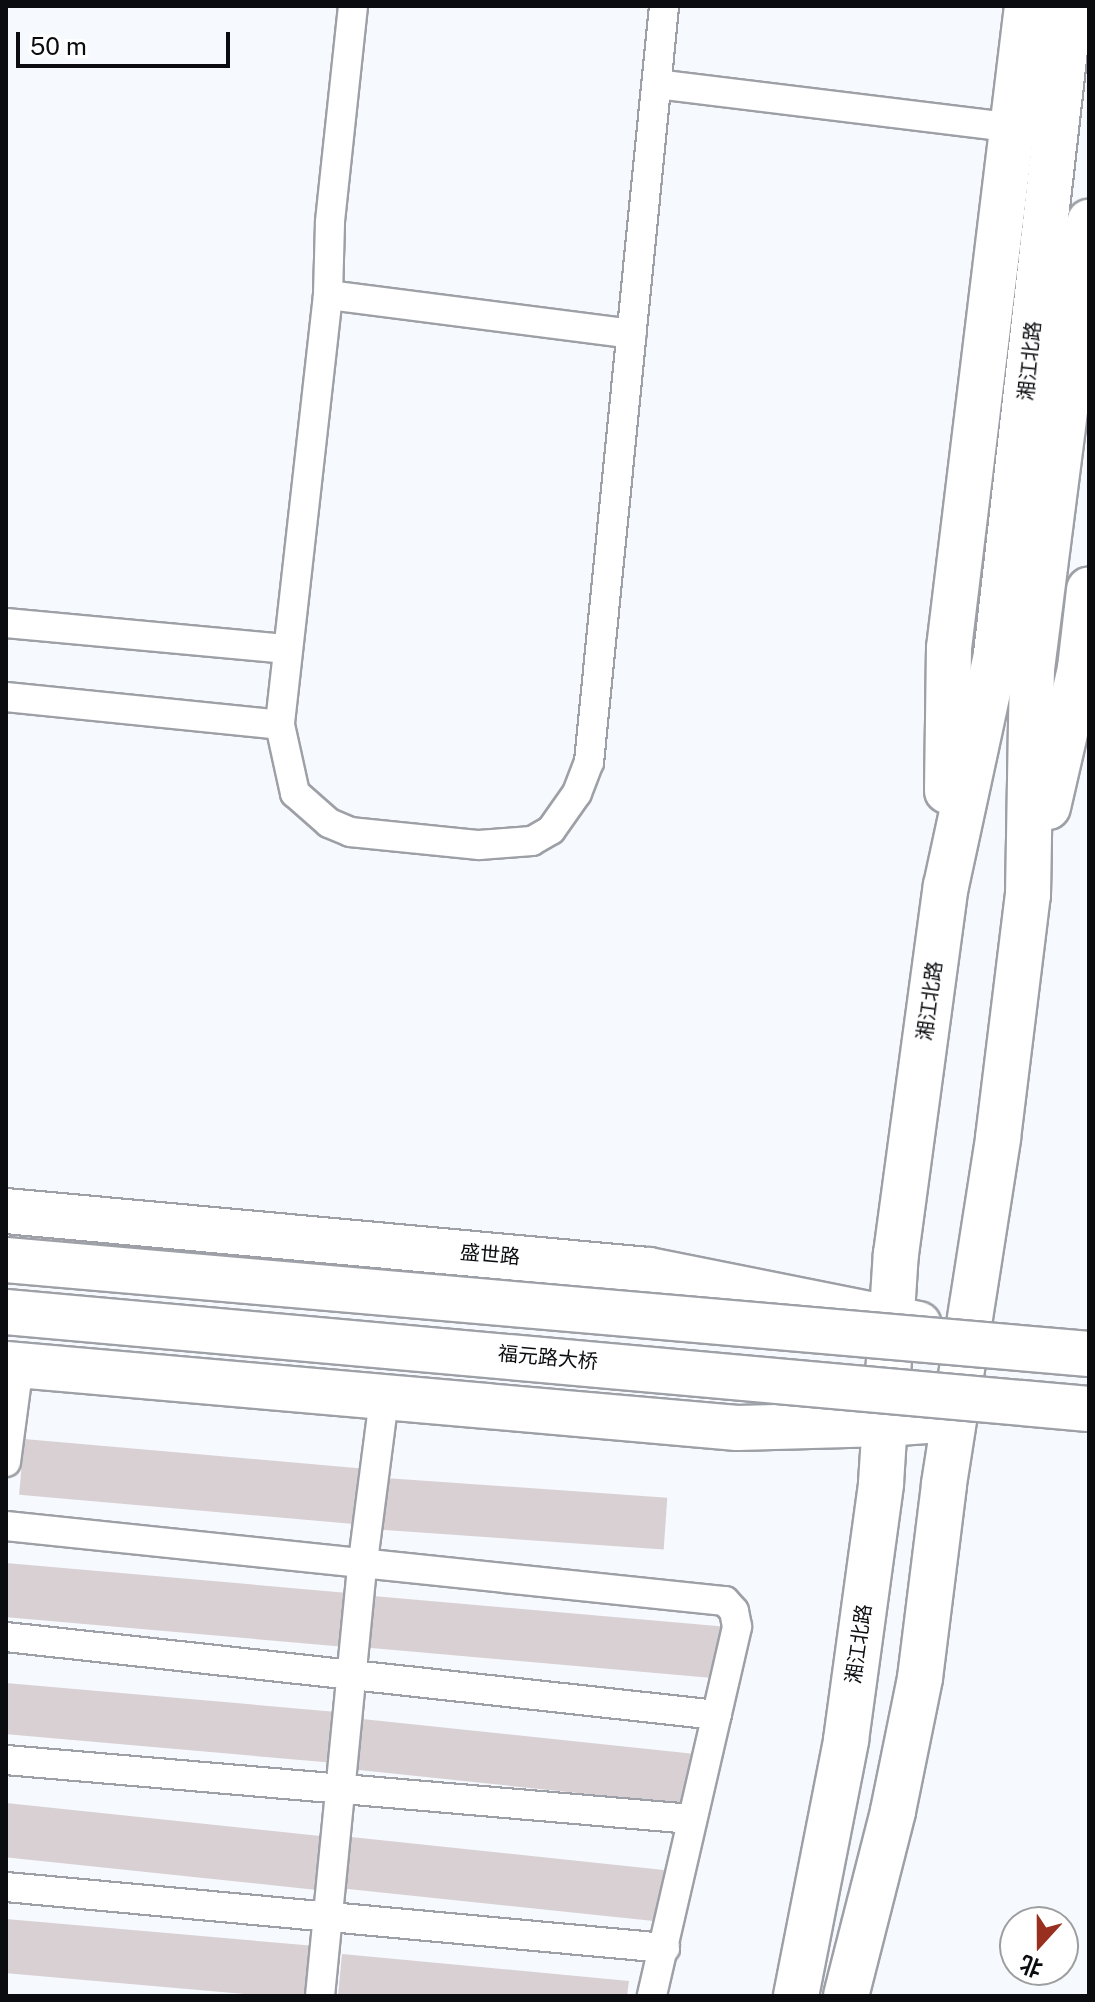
<!DOCTYPE html>
<html>
<head>
<meta charset="utf-8">
<style>
	body { margin:0 }
	#map { position:relative; width:1095px; height:2002px; overflow:hidden; background:#f6f9fe; font-family:"Public Sans","Noto Sans SC",sans-serif }
	div>[style] { position:absolute }
	.building>* { inset:0; background:#d9d0d3; transform-origin:0 0 }
	.roads { filter:drop-shadow(2px 0 #9da0a6) drop-shadow(-2px 0 #9da0a6) drop-shadow(0 2px #9da0a6) drop-shadow(0 -2px #9da0a6) }
	.minor>* { height:28px; margin:-14px; padding:0 14px; transform-origin:14px; border-radius:14px; background:#fff }
	.primary>* { height:44px; margin:-22px; padding:0 22px; transform-origin:22px; border-radius:22px; background:#fff }
	.bridges { filter:drop-shadow(2px 0 #9da0a6) drop-shadow(-2px 0 #9da0a6) drop-shadow(0 2px #9da0a6) drop-shadow(0 -2px #9da0a6) }
	.primary-bridge>* { height:44px; margin:-22px; padding:0 22px; transform-origin:22px; border-radius:22px; background:#fff }
	span { translate:-50% -50%; white-space:nowrap; text-align:center; line-height:1.15; -webkit-text-stroke:6px #fff; paint-order:stroke }
	.street-label { font-size:20px; color:#0b0c0f }
	.frame { position:absolute; inset:0; border:8px solid #0b0c0f; pointer-events:none }
	.north { position:absolute; left:999px; top:1906px; width:80px; height:80px; box-sizing:border-box; background:#fff; border:2px solid #9d9e9f; border-radius:50%; rotate:201deg; font-size:22px; font-weight:700; line-height:32px; text-align:center; color:#0b0c0f }
	.north::after { content:''; display:block; margin:auto; width:28px; height:36px; background:#992f1e; clip-path:polygon(50% 0,100% 100%,50% 72%,0 100%) }
	.scale { position:absolute; left:16px; top:32px; width:214px; height:36px; box-sizing:border-box; border:4px solid #0b0c0f; border-top:0; padding-left:10px; font-size:24px; line-height:28px; white-space:nowrap; color:#0b0c0f; -webkit-text-stroke:6px #fff; paint-order:stroke }
</style>
</head>
<body>
<div id="map">
	<div class="building">
		<i style="left:24px;top:1439px;width:336px;height:56px;rotate:5deg"></i>
		<i style="left:385px;top:1478px;width:283px;height:52px;rotate:4deg"></i>
		<i style="left:6px;top:1563px;width:340px;height:54px;rotate:5deg"></i>
		<i style="left:373px;top:1596px;width:351px;height:52px;rotate:5deg"></i>
		<i style="left:6px;top:1683px;width:329px;height:51px;rotate:5deg"></i>
		<i style="left:362px;top:1719px;width:335px;height:51px;rotate:6deg"></i>
		<i style="left:6px;top:1803px;width:316px;height:54px;rotate:6deg"></i>
		<i style="left:351px;top:1837px;width:317px;height:52px;rotate:6deg"></i>
		<i style="left:6px;top:1919px;width:305px;height:54px;rotate:5deg"></i>
		<i style="clip-path:polygon(342px 1954px,629px 1981px,627px 1996px,338px 1996px)"></i>
	</div>
	<div class="roads">
		<div class="minor">
			<i style="left:353px;top:6px;width:218px;rotate:96.1deg"></i>
			<i style="left:330px;top:223px;width:72px;rotate:91.6deg"></i>
			<i style="left:328px;top:295px;width:433px;rotate:96.4deg"></i>
			<i style="left:280px;top:725px;width:70px;rotate:77.6deg"></i>
			<i style="left:295px;top:793px;width:45px;rotate:41.4deg"></i>
			<i style="left:329px;top:823px;width:23px;rotate:23deg"></i>
			<i style="left:350px;top:832px;width:130px;rotate:5.8deg"></i>
			<i style="left:479px;top:845px;width:53px;rotate:-4.3deg"></i>
			<i style="left:532px;top:841px;width:22px;rotate:-30deg"></i>
			<i style="left:551px;top:830px;width:45px;rotate:-54.9deg"></i>
			<i style="left:577px;top:793px;width:33px;rotate:-69deg"></i>
			<i style="left:589px;top:762px;width:760px;rotate:-84.33deg"></i>
			<i style="left:657px;top:84px;width:359px;rotate:7deg"></i>
			<i style="left:328px;top:295px;width:306px;rotate:7.3deg"></i>
			<i style="left:6px;top:623px;width:283px;rotate:5.3deg"></i>
			<i style="left:6px;top:697px;width:275px;rotate:5.8deg"></i>
			<i style="left:6px;top:1462px;width:98px;rotate:-82.4deg"></i>
			<i style="left:6px;top:1526px;width:723px;rotate:5.96deg"></i>
			<i style="left:725px;top:1601px;width:13px;rotate:48deg"></i>
			<i style="left:734px;top:1611px;width:16px;rotate:79deg"></i>
			<i style="left:737px;top:1627px;width:379px;rotate:103deg"></i>
			<i style="left:6px;top:1637px;width:715px;rotate:6.26deg"></i>
			<i style="left:6px;top:1760px;width:689px;rotate:4.92deg"></i>
			<i style="left:6px;top:1887px;width:662px;rotate:5.29deg"></i>
			<i style="left:320px;top:1996px;width:437px;rotate:-84.4deg"></i>
			<i style="left:363px;top:1561px;width:163px;rotate:-82.6deg"></i>
		</div>
		<div class="primary">
			<i style="left:947px;top:791px;width:143px;rotate:-89.2deg"></i>
			<i style="left:949px;top:648px;width:647px;rotate:-83.07deg"></i>
			<i style="left:1048px;top:807px;width:143px;rotate:-77deg"></i>
			<i style="left:1080px;top:668px;width:79px;rotate:-83.4deg"></i>
			<i style="left:6px;top:1211px;width:645px;rotate:5.25deg"></i>
			<i style="left:648px;top:1270px;width:276px;rotate:11.3deg"></i>
			<i style="left:6px;top:1364px;width:734px;rotate:5deg"></i>
			<i style="left:737px;top:1428px;width:148px;rotate:-1.5deg"></i>
			<i style="left:885px;top:1424px;width:69px;rotate:-4.1deg"></i>
			<i style="left:796px;top:1996px;width:261px;rotate:-78.9deg"></i>
			<i style="left:846px;top:1740px;width:259px;rotate:-82.2deg"></i>
			<i style="left:881px;top:1483px;width:229px;rotate:-86.3deg"></i>
			<i style="left:896px;top:1254px;width:371px;rotate:-82.3deg"></i>
			<i style="left:946px;top:886px;width:237px;rotate:-77.8deg"></i>
			<i style="left:996px;top:654px;width:652px;rotate:-83.49deg"></i>
			<i style="left:846px;top:1996px;width:191px;rotate:-75.7deg"></i>
			<i style="left:893px;top:1811px;width:136px;rotate:-78.5deg"></i>
			<i style="left:920px;top:1678px;width:195px;rotate:-82.9deg"></i>
			<i style="left:944px;top:1484px;width:350px;rotate:-81.1deg"></i>
			<i style="left:998px;top:1138px;width:245px;rotate:-83deg"></i>
			<i style="left:1028px;top:895px;width:226px;rotate:-89deg"></i>
			<i style="left:1032px;top:669px;width:451px;rotate:-82.7deg"></i>
		</div>
	</div>
	<div class="bridges">
		<div class="primary-bridge">
			<i style="left:6px;top:1260px;width:1087px;rotate:4.96deg"></i>
			<i style="left:6px;top:1312px;width:1087px;rotate:5.12deg"></i>
		</div>
	</div>
	<div class="street-label">
		<span style="left:1030px;top:361px;rotate:-84deg">湘江北路</span>
		<span style="left:930px;top:1001px;rotate:-82deg">湘江北路</span>
		<span style="left:490px;top:1255px;rotate:5deg">盛世路</span>
		<span style="left:548px;top:1358px;rotate:5deg">福元路大桥</span>
		<span style="left:859px;top:1644px;rotate:-82deg">湘江北路</span>
	</div>
	<div class="frame"></div>
	<div class="north">北</div>
	<div class="scale">50 m</div>
</div>
</body>
</html>
